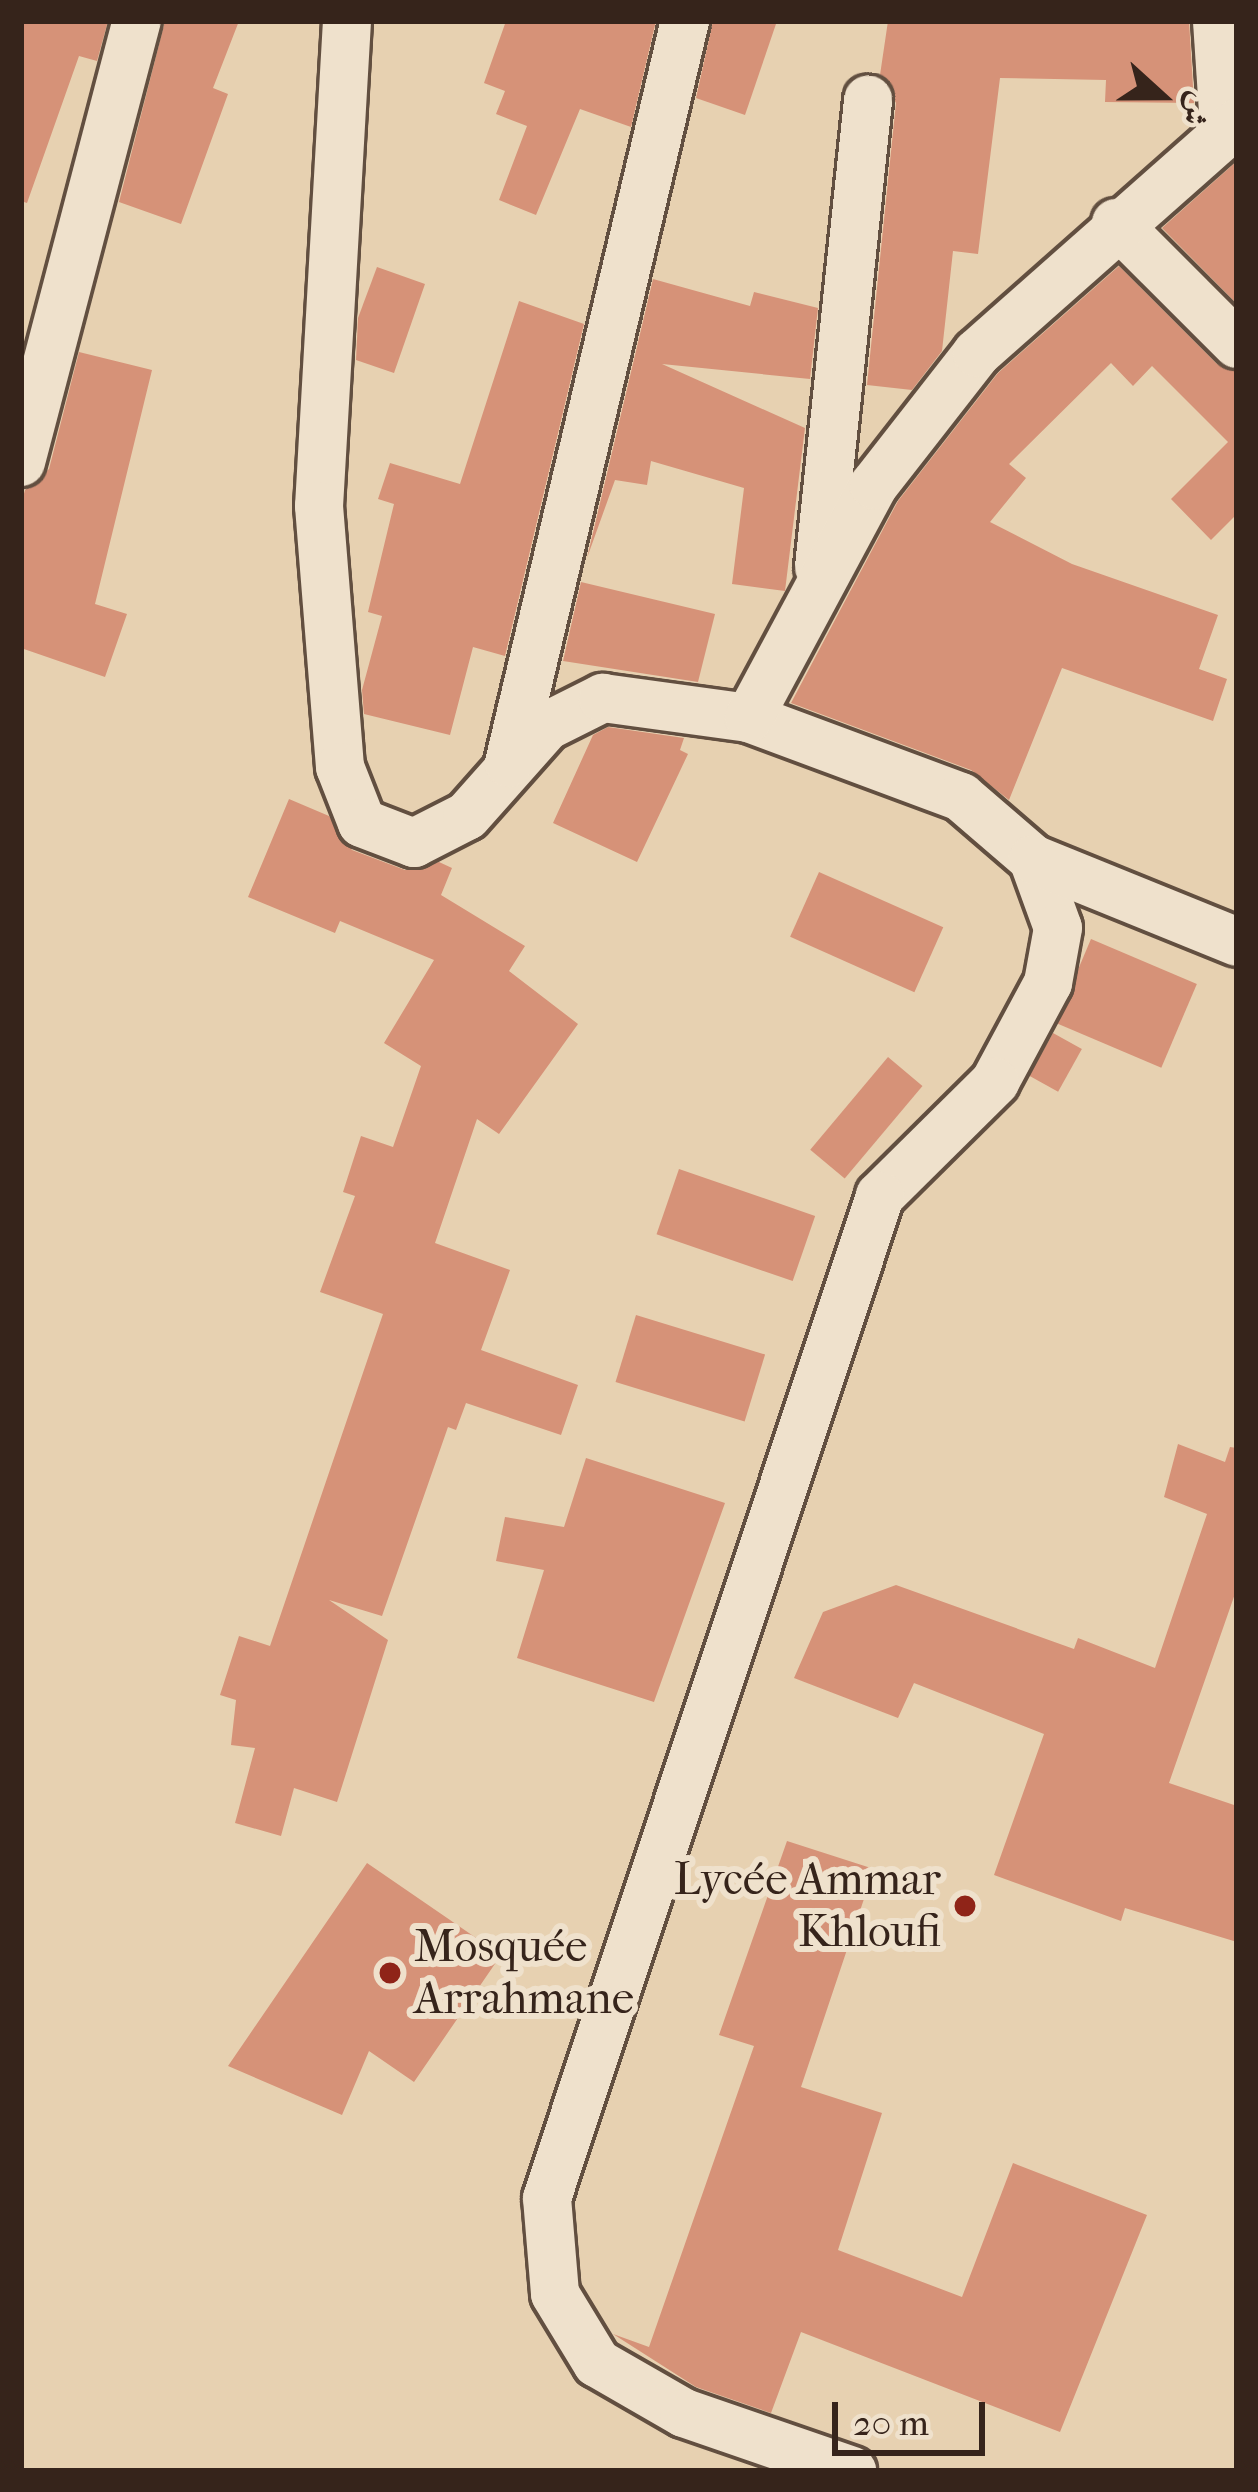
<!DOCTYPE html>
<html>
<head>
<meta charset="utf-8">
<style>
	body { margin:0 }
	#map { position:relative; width:1258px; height:2492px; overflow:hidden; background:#e7d1b1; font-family:"IM FELL French Canon",Amiri,serif }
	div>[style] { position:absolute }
	.building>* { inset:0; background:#d69278; transform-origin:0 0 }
	.roads { filter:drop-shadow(3px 0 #624f40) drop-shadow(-3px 0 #624f40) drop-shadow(0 3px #624f40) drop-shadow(0 -3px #624f40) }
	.street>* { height:48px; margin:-24px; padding:0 24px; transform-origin:24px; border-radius:24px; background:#efe1cc }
	.dots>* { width:33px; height:33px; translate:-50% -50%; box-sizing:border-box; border:6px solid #efe1cc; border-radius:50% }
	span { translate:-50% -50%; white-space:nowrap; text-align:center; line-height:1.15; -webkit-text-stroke:12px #efe1cc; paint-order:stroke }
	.poi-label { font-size:45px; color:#36241b }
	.right { translate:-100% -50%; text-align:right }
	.left { translate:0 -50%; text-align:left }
	.frame { position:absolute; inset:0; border:24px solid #36241b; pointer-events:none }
	.north { position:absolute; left:1102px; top:36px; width:120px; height:120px; -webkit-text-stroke:9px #efe1cc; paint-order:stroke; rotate:111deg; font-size:33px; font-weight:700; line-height:48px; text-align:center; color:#36241b }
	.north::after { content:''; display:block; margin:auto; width:42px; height:54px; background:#36241b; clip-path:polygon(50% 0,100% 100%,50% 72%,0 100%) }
	.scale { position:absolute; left:832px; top:2402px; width:153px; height:54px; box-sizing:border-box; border:6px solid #36241b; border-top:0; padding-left:15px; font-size:36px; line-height:42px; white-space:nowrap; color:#36241b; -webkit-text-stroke:9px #efe1cc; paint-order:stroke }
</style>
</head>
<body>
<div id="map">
	<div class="building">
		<i style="clip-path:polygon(21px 21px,108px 21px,97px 61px,79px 56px,27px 203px,21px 201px)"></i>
		<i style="clip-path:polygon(165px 21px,239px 21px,213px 88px,228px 94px,181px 224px,119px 202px)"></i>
		<i style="clip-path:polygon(506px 21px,656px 21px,631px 127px,580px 109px,536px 215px,499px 200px,527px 126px,496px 114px,505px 91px,484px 83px)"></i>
		<i style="clip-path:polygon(713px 21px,777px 21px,745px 115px,696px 98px)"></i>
		<i style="clip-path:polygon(888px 21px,1189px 21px,1194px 103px,1105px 102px,1106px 80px,1000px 78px,978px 254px,953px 251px,942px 351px,912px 390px,867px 385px,896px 103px,880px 75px)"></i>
		<i style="clip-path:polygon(1237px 161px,1237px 304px,1162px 228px)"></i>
		<i style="clip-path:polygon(1119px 266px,1217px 364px,1237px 372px,1237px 514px,1211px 540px,1171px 499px,1228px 442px,1152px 366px,1133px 386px,1111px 363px,1009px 464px,1026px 478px,990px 522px,1072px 564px,1218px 615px,1199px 669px,1227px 679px,1213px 721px,1062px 668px,1009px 800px,971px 770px,791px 703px,898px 501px,998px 373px)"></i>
		<i style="clip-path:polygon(377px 267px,425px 284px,394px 373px,356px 360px,358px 318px)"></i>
		<i style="clip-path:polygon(653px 279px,750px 306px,754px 292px,818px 308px,810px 379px,662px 364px,805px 428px,785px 591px,732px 584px,744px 488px,651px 461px,647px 485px,615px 480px,587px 558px)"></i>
		<i style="clip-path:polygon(519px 301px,584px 324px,505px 656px,473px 647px,450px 735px,364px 714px,362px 690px,382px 616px,368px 612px,394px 504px,378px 499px,390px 463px,460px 484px)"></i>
		<i style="clip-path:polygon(79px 352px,152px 370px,95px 604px,127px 614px,105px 677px,21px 648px,21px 505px,25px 490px,49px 469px)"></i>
		<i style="clip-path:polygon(581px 582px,715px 614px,698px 682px,563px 661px)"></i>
		<i style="clip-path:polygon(608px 727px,684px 738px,680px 750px,688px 754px,637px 862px,553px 823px,593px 735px)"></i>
		<i style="clip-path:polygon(289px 799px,329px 816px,352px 850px,405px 870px,439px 862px,452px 868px,441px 895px,525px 946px,509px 971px,578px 1024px,499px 1134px,477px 1119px,435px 1243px,510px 1270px,481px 1350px,578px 1385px,561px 1435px,466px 1403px,456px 1430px,448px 1427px,382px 1616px,329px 1600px,388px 1640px,337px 1802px,294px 1788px,281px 1836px,235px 1823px,255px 1748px,231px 1745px,236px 1700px,220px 1695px,239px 1636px,270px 1646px,383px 1314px,320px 1292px,355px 1196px,343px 1192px,361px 1136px,393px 1147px,421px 1066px,384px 1043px,434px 960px,340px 921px,335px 933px,248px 897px)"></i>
		<i style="left:819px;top:872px;width:136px;height:71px;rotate:24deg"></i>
		<i style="left:1091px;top:939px;width:115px;height:91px;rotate:23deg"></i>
		<i style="left:1053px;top:1033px;width:33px;height:49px;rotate:29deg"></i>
		<i style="left:888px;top:1057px;width:45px;height:121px;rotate:40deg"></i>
		<i style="left:679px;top:1169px;width:144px;height:69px;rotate:19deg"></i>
		<i style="left:636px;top:1315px;width:135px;height:70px;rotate:17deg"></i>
		<i style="clip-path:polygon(1178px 1444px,1225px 1462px,1230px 1447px,1237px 1448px,1237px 1588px,1169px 1783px,1237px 1806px,1237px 1942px,1125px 1908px,1121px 1921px,994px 1875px,1044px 1734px,914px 1683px,898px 1718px,794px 1678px,823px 1612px,896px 1585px,1074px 1649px,1078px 1638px,1155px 1668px,1207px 1514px,1164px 1497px)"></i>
		<i style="clip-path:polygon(586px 1458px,725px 1503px,654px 1702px,517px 1658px,544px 1570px,496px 1561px,505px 1517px,564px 1527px)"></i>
		<i style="clip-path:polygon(787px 1841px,874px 1869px,801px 2087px,882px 2113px,838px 2250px,962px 2297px,1013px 2163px,1147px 2215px,1060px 2432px,801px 2332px,771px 2413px,696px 2387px,613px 2334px,649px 2347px,754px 2046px,719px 2035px)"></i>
		<i style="clip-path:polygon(367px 1863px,501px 1955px,414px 2082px,369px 2051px,342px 2115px,228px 2066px)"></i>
	</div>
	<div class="roads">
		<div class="street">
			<i style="left:347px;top:21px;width:486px;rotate:93.3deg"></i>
			<i style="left:319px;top:506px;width:262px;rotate:85.4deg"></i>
			<i style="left:340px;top:767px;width:60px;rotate:68.6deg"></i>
			<i style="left:362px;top:823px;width:56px;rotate:21deg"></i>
			<i style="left:414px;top:843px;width:59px;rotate:-27deg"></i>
			<i style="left:467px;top:816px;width:120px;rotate:-48.4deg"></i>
			<i style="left:547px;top:726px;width:63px;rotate:-26.6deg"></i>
			<i style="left:603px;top:698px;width:147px;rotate:7.8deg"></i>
			<i style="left:749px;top:718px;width:226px;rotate:20.4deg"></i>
			<i style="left:961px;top:797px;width:95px;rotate:40.7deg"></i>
			<i style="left:1033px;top:859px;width:73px;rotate:70.1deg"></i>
			<i style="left:1058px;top:928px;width:56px;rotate:100.3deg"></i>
			<i style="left:1048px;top:983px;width:112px;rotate:118.2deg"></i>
			<i style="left:995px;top:1082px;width:162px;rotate:135.3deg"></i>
			<i style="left:880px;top:1196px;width:1056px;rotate:108.38deg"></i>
			<i style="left:547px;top:2198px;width:96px;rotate:85.2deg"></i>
			<i style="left:555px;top:2294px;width:81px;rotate:58.7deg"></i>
			<i style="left:597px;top:2363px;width:100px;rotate:29.9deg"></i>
			<i style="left:684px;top:2413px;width:178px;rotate:19deg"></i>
			<i style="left:1217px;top:21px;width:105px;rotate:86.2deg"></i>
			<i style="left:1116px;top:223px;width:171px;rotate:45deg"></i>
			<i style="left:21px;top:462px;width:456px;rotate:-75.3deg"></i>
			<i style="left:819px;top:567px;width:470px;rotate:-84deg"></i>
			<i style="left:749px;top:718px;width:264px;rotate:-61.8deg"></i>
			<i style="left:874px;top:485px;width:167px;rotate:-52deg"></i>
			<i style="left:977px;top:353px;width:347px;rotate:-41.5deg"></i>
			<i style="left:509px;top:763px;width:763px;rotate:-76.66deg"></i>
			<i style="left:1033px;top:859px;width:220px;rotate:22.1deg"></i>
		</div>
	</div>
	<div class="dots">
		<i style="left:965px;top:1906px;background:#8f2418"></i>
		<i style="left:390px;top:1973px;background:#8f2418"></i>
	</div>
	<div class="poi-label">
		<span class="right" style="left:941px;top:1906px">Lycée Ammar<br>Khloufi</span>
		<span class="left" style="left:414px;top:1973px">Mosquée<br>Arrahmane</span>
	</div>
	<div class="frame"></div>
	<div class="north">ش</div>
	<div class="scale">20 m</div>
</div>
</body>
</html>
